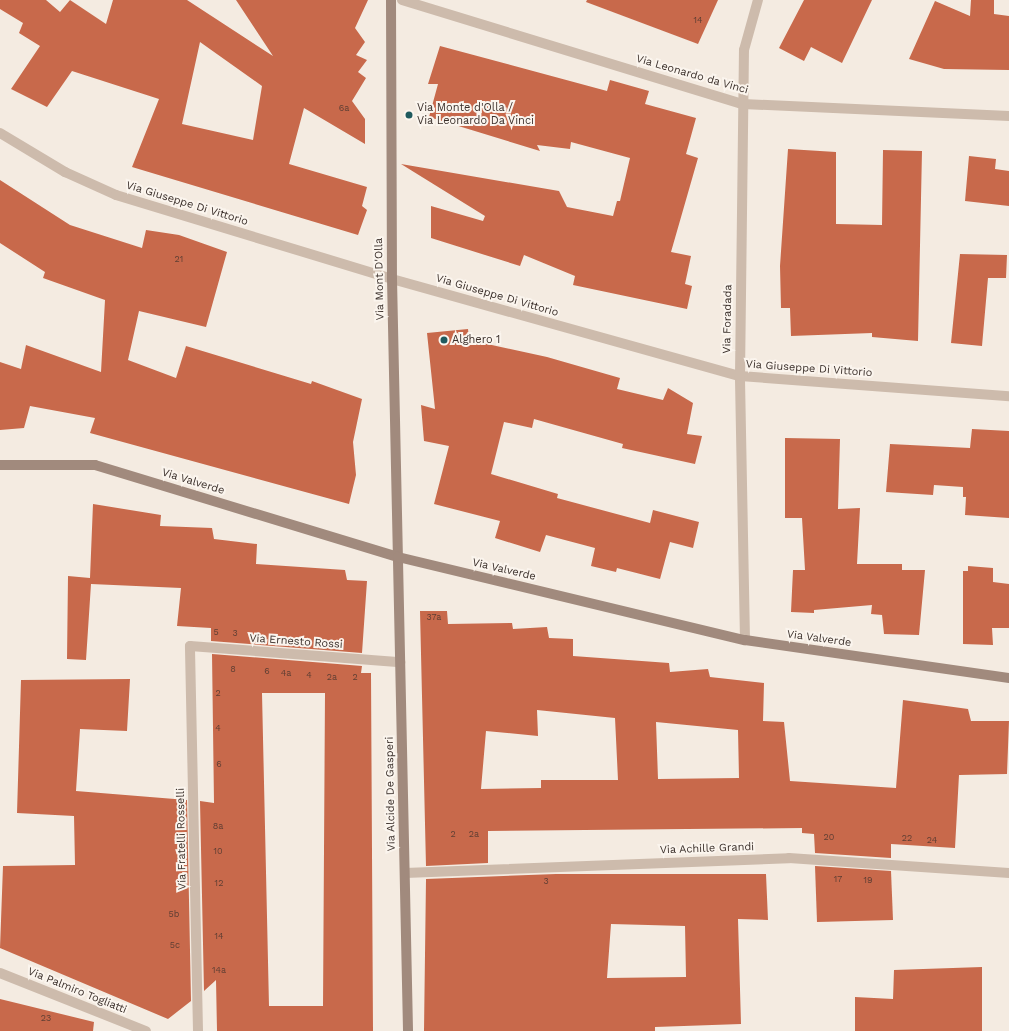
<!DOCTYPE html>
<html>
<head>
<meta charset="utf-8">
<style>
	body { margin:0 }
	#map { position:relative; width:1009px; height:1031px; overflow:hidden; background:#f4ebe1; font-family:"Work Sans",sans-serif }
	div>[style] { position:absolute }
	.building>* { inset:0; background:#c8694b }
	.street>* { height:10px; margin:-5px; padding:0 5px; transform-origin:5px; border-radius:5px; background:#cdbbac }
	.secondary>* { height:10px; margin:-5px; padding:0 5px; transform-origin:5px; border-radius:5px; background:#a18a7d }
	.dots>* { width:11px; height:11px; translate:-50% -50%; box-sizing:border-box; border:2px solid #fbf5ee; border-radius:50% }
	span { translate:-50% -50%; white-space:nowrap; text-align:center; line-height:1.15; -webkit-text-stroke:4px #fbf5ee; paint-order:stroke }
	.number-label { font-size:9px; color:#5e3e33 }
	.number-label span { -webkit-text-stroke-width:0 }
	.street-label { font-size:11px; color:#3b302b }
	.poi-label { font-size:11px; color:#3b302b }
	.left { translate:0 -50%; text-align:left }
</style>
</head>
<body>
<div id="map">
	<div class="building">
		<i style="clip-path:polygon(evenodd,0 0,46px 0,60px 12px,70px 0,106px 24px,113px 0,187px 0,273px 56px,236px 0,368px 0,355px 28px,365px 42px,356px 55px,367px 60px,358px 72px,366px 78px,352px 101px,365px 119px,365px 144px,304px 108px,289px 164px,367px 187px,362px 206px,367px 210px,358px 235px,132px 167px,159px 99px,72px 71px,47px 107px,11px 89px,40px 46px,19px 33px,23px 23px,0 9px,0 0,200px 42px,262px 86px,253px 140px,182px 124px,200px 42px)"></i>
		<i style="clip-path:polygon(587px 0,718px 0,698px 44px,586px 2px)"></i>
		<i style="clip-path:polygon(804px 0,872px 0,842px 63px,811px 47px,804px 61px,779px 48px)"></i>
		<i style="clip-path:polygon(971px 0,994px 0,994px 14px,1009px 16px,1009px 70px,944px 69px,909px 59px,935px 1px,970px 16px)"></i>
		<i style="clip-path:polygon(440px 46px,607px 91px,610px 80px,649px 91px,645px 104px,696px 118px,686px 154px,698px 158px,671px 252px,691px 256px,685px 284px,692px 286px,687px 309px,573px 285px,575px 276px,524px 255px,520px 266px,431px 238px,431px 206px,483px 221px,485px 216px,401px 164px,559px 191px,567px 207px,613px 216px,617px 201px,620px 201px,630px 158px,571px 142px,570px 149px,537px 145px,540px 151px,429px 117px,438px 84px,428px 84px)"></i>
		<i style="clip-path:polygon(788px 149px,836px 152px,836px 224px,882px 225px,883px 150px,922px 151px,918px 341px,872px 337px,872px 333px,791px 336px,790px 308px,781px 308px,780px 266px)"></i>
		<i style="clip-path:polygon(969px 156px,996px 159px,995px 169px,1009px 171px,1009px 206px,965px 201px)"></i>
		<i style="clip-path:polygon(0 180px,70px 225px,142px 248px,146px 230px,179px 235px,227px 252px,206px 327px,139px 311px,128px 360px,176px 378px,186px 346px,311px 384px,312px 381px,362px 399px,353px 442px,356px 475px,349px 504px,90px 433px,95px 418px,30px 406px,24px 428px,0 430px,0 362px,21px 369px,26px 345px,101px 372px,105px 300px,43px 278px,45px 272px,0 243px)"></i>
		<i style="clip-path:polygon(960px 254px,1007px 255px,1006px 278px,988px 278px,982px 346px,951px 343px)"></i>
		<i style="clip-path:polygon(468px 329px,469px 340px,547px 357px,620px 378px,617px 389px,663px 400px,668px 388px,693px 403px,687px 434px,702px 436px,695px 464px,622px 448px,623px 444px,534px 419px,532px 428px,504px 422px,491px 474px,558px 494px,557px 498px,650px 523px,653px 510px,699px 522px,693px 548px,670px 542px,660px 579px,617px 568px,616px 572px,591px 566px,595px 548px,546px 535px,540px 552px,495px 538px,500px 521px,434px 504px,449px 446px,424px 441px,421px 405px,435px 409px,427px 333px)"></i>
		<i style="clip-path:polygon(972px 429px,1009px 431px,1009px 518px,965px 515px,966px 497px,963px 497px,963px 487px,934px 485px,933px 495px,886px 492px,890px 444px,970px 448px)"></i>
		<i style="clip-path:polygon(785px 438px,840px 439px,838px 509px,860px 508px,857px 564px,902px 564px,902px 570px,925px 570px,919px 635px,884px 634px,882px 615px,871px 614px,872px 605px,814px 610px,814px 613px,791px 612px,793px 570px,805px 570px,802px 518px,785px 518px)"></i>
		<i style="clip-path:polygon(93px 504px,161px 515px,160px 526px,212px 528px,214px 539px,257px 544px,256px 564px,345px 570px,347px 580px,367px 581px,362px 653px,211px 641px,211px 628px,177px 626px,181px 588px,91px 584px,86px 660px,67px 659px,68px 576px,90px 578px)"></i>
		<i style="clip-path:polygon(968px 566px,993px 568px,993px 582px,1009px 584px,1009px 628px,992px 628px,993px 645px,963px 644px,963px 571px,968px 571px)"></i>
		<i style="clip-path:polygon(evenodd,420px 611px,447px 611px,448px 624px,512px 623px,513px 629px,547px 627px,549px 638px,573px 639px,573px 656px,669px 663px,670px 672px,708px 669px,710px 677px,764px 683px,763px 721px,784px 722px,790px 781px,896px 788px,903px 700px,968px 709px,971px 721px,1009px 721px,1007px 774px,959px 775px,955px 848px,891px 844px,891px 858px,815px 853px,814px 834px,802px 833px,802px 828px,488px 831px,488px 863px,426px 866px,420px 611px,537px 710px,615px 718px,618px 780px,541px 780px,541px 788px,481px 789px,486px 731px,538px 736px,537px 710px,420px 611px,656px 722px,738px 730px,739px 778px,658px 779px,656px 722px)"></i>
		<i style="clip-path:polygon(evenodd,212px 654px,362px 666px,361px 673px,371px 673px,373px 1031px,217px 1031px,216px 980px,204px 991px,200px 801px,214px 803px,212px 654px,262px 693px,325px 693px,323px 1006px,269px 1006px,262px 693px)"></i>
		<i style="clip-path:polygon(130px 679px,127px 731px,80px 729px,76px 791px,187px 800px,191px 1001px,168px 1019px,0 948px,3px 866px,75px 865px,74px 816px,17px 813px,21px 680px)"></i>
		<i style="clip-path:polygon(815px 866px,891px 871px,893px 920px,817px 922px)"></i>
		<i style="clip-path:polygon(evenodd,556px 874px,766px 874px,768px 920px,738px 919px,741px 1024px,655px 1027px,655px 1031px,424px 1031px,426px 879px,556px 874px,611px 924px,685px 926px,686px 977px,607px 978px,611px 924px)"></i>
		<i style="clip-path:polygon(982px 967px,982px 1031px,855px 1031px,855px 997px,893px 999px,894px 970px)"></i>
		<i style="clip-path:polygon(0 999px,94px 1022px,93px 1031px,0 1031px)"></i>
	</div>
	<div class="street">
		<i style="left:402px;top:0;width:357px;rotate:17deg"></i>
		<i style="left:743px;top:104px;width:266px;rotate:2.6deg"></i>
		<i style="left:0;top:133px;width:76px;rotate:31deg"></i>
		<i style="left:65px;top:172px;width:56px;rotate:24.3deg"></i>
		<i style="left:116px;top:195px;width:288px;rotate:16.9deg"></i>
		<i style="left:392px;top:279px;width:361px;rotate:15.6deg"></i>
		<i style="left:740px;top:376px;width:270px;rotate:4.3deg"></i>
		<i style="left:745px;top:640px;width:264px;rotate:-91.1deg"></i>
		<i style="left:740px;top:376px;width:326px;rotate:-89.3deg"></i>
		<i style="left:744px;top:50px;width:52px;rotate:-74.4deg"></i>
		<i style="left:405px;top:873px;width:384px;rotate:-2.2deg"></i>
		<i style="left:789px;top:858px;width:221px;rotate:3.9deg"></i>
		<i style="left:0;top:973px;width:157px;rotate:21.7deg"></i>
		<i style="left:198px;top:1031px;width:385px;rotate:-91.2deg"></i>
		<i style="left:190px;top:646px;width:211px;rotate:4.4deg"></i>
	</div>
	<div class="secondary">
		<i style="left:391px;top:0;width:279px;rotate:89.8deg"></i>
		<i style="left:392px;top:279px;width:752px;rotate:88.78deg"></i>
		<i style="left:0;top:465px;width:95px"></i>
		<i style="left:95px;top:465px;width:317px;rotate:16.9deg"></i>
		<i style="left:398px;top:557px;width:357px;rotate:13.5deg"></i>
		<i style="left:745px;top:640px;width:267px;rotate:8.2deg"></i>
	</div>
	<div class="dots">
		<i style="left:409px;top:115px;background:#1f5a5e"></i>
		<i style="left:444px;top:340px;background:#1f5a5e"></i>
	</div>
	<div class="number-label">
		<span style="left:698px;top:20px">14</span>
		<span style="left:344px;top:108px">6a</span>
		<span style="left:179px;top:259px">21</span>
		<span style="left:434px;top:617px">37a</span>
		<span style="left:216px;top:632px">5</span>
		<span style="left:235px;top:633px">3</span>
		<span style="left:233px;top:669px">8</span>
		<span style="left:267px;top:671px">6</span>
		<span style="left:286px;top:673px">4a</span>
		<span style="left:309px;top:675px">4</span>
		<span style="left:332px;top:677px">2a</span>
		<span style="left:355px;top:677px">2</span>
		<span style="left:218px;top:693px">2</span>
		<span style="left:218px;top:728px">4</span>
		<span style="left:219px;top:764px">6</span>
		<span style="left:218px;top:826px">8a</span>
		<span style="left:453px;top:834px">2</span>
		<span style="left:474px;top:834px">2a</span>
		<span style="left:829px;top:837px">20</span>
		<span style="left:907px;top:838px">22</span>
		<span style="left:932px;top:840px">24</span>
		<span style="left:218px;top:851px">10</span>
		<span style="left:838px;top:879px">17</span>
		<span style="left:868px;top:880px">19</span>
		<span style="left:546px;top:881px">3</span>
		<span style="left:219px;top:883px">12</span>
		<span style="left:174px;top:914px">5b</span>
		<span style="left:219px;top:936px">14</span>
		<span style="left:175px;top:945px">5c</span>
		<span style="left:219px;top:970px">14a</span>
		<span style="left:46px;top:1018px">23</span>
	</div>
	<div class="street-label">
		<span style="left:692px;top:75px;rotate:16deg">Via Leonardo da Vinci</span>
		<span style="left:187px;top:204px;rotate:17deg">Via Giuseppe Di Vittorio</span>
		<span style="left:380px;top:279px;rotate:-91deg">Via Mont D'Olla</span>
		<span style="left:497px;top:296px;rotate:16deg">Via Giuseppe Di Vittorio</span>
		<span style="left:728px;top:319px;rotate:-89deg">Via Foradada</span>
		<span style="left:809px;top:369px;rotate:4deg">Via Giuseppe Di Vittorio</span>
		<span style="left:193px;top:482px;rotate:17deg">Via Valverde</span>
		<span style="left:504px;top:570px;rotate:13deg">Via Valverde</span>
		<span style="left:819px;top:639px;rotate:8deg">Via Valverde</span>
		<span style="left:296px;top:642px;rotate:4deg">Via Ernesto Rossi</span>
		<span style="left:391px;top:794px;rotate:-91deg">Via Alcide De Gasperi</span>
		<span style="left:182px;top:839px;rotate:-91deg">Via Fratelli Rosselli</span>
		<span style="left:707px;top:849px;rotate:-2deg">Via Achille Grandi</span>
		<span style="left:77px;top:991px;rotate:22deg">Via Palmiro Togliatti</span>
	</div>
	<div class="poi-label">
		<span class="left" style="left:417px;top:115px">Via Monte d'Olla /<br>Via Leonardo Da Vinci</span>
		<span class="left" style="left:452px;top:340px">Alghero 1</span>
	</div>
</div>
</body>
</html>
